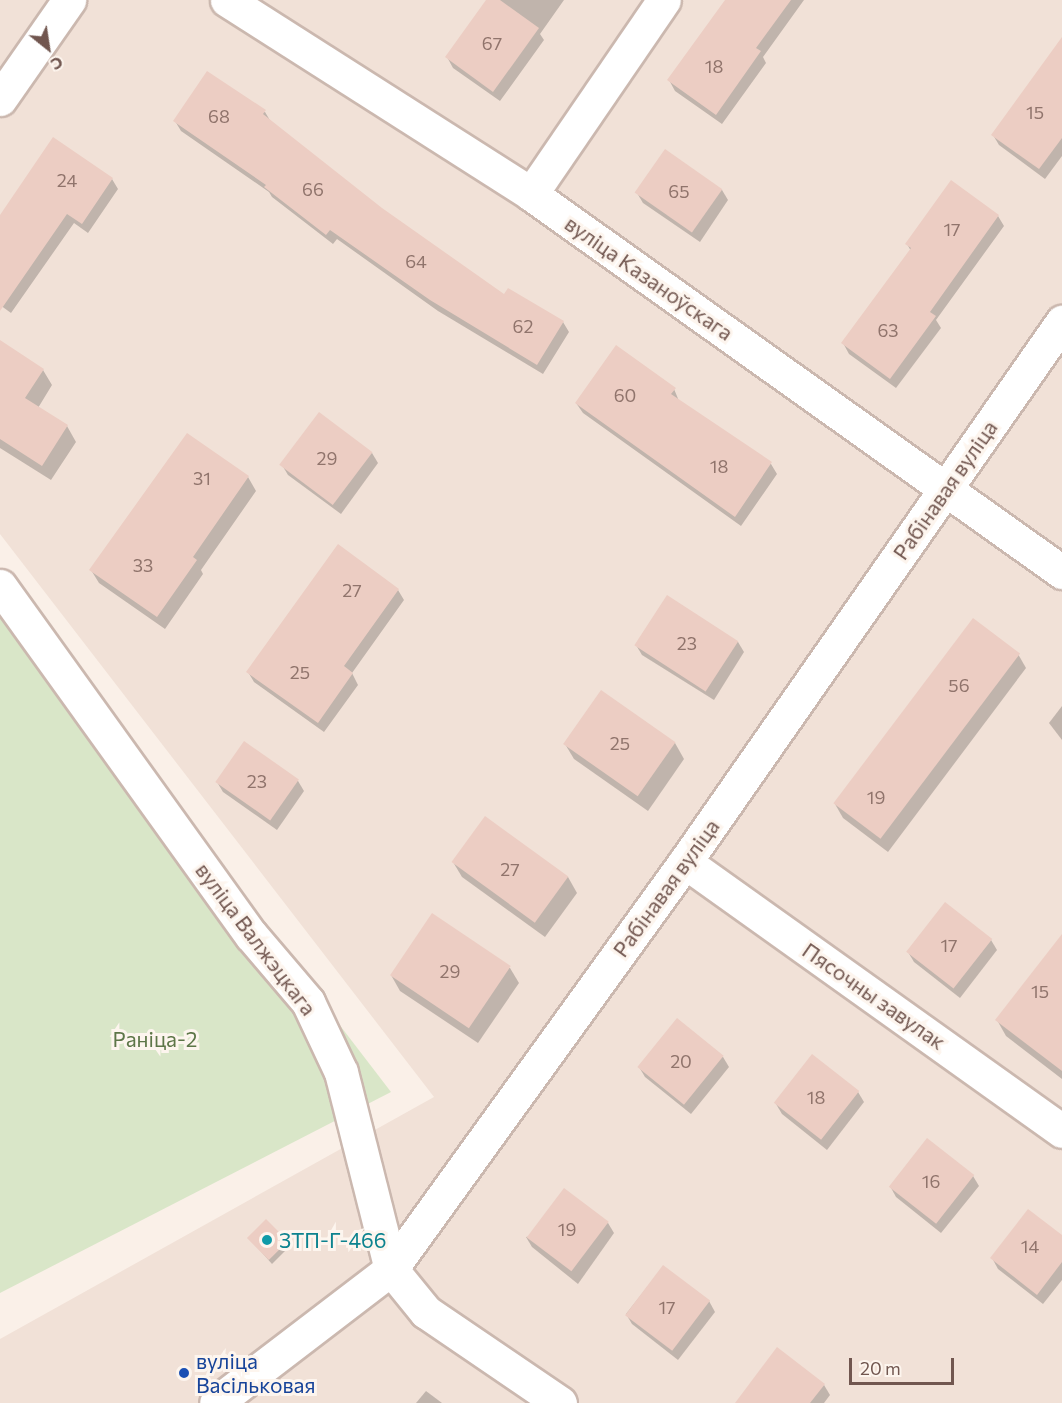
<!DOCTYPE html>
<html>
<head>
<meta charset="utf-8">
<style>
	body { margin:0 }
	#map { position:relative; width:1062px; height:1403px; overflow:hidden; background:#faf0e8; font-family:Commissioner,sans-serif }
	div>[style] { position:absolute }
	.residential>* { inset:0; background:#f1e1d7 }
	.green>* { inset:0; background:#d9e6c8 }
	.shadow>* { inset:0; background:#0003 }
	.building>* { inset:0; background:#eccdc3; transform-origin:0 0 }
	.roads { filter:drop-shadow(2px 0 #cbb8af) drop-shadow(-2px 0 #cbb8af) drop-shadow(0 2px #cbb8af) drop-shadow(0 -2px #cbb8af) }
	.minor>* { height:33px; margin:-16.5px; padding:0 16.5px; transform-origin:16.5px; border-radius:16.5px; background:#fff }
	.tertiary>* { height:33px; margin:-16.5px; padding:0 16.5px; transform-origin:16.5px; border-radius:16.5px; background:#fff }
	.dots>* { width:16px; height:16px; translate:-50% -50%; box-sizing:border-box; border:3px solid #fdf5ee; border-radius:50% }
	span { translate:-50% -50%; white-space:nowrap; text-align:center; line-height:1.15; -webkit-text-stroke:6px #fdf5ee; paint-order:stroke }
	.number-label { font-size:18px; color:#90746c }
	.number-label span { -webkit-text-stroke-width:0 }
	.street-label { font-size:21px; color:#71564f }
	.park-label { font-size:21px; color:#5d7648 }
	.culture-label { font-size:21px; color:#0d838f }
	.left { translate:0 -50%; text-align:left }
	.transit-label { font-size:21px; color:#164399 }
	.north { position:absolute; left:18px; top:18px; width:60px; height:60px; -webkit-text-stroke:4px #fdf5ee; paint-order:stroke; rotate:150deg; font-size:16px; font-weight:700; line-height:24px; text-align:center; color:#71564f }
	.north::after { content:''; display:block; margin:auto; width:21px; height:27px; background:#71564f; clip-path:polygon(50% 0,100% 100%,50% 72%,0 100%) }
	.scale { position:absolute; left:849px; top:1358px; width:105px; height:27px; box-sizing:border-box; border:3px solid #71564f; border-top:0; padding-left:8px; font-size:18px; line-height:21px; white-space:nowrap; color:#71564f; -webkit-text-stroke:4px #fdf5ee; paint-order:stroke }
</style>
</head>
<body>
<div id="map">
	<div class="residential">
		<i style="clip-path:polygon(0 0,1062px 0,1062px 1403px,0 1403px,0 1339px,434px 1097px,0 534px)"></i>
	</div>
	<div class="green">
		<i style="clip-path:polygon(0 582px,391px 1092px,0 1293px)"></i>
	</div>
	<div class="shadow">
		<i style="clip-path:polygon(488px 0,564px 0,540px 34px,544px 40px,500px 101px,453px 68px,447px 57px)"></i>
		<i style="clip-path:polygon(727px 0,804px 0,763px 57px,766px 63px,722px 124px,675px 91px,669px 80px)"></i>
		<i style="clip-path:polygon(1062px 39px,1062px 156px,1045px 179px,999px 145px,993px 135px)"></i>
		<i style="clip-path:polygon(265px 112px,271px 122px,381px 209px,505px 296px,563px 322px,569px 332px,543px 374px,438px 311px,337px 239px,333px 244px,272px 197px,269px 192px,181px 131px,175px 121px)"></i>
		<i style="clip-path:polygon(112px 179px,118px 189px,88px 233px,74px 223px,11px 313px,0 305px,0 222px)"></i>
		<i style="clip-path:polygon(722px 190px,728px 200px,700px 242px,643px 203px,637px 193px)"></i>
		<i style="clip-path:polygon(998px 216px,1004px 226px,936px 320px,941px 328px,896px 388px,849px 354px,843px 343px,911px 251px,907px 244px)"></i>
		<i style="clip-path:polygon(0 342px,43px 370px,52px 385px,38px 408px,67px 426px,76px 442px,51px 480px,0 448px)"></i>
		<i style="clip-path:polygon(674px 389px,679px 401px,771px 464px,777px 474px,741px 526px,583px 413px,576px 403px)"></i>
		<i style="clip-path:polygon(372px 453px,378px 463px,341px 514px,288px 475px,282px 465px)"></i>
		<i style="clip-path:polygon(248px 477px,256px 491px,201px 570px,203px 574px,165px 629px,99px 583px,91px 570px)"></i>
		<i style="clip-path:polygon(398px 590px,404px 600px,352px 673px,358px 685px,324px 732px,254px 682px,248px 672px)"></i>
		<i style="clip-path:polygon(738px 642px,744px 652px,714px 700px,642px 655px,636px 645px)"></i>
		<i style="clip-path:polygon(1018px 654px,1026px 668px,888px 852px,843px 818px,835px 804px)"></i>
		<i style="clip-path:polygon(1062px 706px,1062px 740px,1049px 723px)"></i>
		<i style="clip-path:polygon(675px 743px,684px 759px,648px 811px,574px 759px,565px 744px)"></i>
		<i style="clip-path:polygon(298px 781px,304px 791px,277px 830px,223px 792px,217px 782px)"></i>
		<i style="clip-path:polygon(453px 862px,568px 877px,577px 893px,545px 937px,462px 877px)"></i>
		<i style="clip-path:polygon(991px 940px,997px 950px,960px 998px,914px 962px,908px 952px)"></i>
		<i style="clip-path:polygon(1062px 964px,1062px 1079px,1006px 1036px,997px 1020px)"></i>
		<i style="clip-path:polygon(510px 968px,519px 983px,478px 1043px,400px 991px,391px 975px)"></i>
		<i style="clip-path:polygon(723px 1057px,729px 1067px,691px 1114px,645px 1077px,639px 1067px)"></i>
		<i style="clip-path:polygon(858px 1092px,864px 1102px,827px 1150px,782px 1114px,776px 1104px)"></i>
		<i style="clip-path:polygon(973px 1176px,979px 1186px,941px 1233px,896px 1197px,890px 1186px)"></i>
		<i style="clip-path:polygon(608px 1223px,614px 1233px,578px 1284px,532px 1247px,526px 1237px)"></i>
		<i style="clip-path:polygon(1062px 1237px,1062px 1280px,1043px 1304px,998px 1269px,992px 1258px)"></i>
		<i style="clip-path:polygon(249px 1238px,287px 1242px,289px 1247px,272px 1264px)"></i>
		<i style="clip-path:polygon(663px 1267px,709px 1301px,715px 1312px,678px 1360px,632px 1324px,626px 1314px)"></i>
		<i style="clip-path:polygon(824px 1385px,830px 1395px,824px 1403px,744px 1403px)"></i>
		<i style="clip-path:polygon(426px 1391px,442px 1403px,416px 1403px)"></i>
	</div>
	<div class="building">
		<i style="clip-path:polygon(486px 0,500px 0,539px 28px,493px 92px,445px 57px)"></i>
		<i style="clip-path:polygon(725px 0,791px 0,756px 48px,761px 51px,716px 115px,667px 80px)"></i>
		<i style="clip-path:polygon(1062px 37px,1062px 138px,1039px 169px,991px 135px)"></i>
		<i style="clip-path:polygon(207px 71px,266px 110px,263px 114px,382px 208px,504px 294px,508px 288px,564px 321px,537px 365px,430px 300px,330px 230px,326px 235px,264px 187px,266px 185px,173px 121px)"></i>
		<i style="clip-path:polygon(53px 137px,113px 178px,82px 224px,67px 214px,0 311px,0 215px)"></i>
		<i style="left:665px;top:149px;width:70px;height:53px;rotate:35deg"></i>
		<i style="clip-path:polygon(951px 180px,999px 215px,930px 312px,936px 316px,890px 379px,841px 343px,911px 248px,905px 244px)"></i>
		<i style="clip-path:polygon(0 340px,44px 369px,25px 398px,68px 425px,42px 466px,0 439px)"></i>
		<i style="clip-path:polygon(616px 345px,676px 388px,671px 394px,772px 462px,735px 517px,575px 403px)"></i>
		<i style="left:319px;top:412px;width:67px;height:66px;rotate:37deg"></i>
		<i style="clip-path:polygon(187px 433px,249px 476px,193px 557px,197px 560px,157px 617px,89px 570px)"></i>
		<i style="clip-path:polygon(338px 544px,399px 589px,344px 666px,353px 673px,318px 723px,246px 672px)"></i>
		<i style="left:667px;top:595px;width:85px;height:60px;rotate:33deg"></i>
		<i style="left:973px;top:618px;width:59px;height:232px;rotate:37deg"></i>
		<i style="left:601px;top:690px;width:91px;height:66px;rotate:35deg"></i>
		<i style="left:244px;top:741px;width:67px;height:50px;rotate:35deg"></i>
		<i style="left:485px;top:816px;width:103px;height:57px;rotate:36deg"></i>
		<i style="left:945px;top:902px;width:60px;height:63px;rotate:38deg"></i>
		<i style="left:432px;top:913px;width:95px;height:75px;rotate:34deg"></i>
		<i style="clip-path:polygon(1062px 934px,1062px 1071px,995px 1020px)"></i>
		<i style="left:677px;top:1018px;width:60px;height:63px;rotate:39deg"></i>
		<i style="left:812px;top:1054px;width:60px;height:62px;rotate:38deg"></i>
		<i style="left:927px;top:1138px;width:60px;height:62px;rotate:38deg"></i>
		<i style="left:564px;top:1188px;width:56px;height:62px;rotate:37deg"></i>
		<i style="clip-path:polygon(1028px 1209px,1062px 1235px,1062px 1262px,1037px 1295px,990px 1258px)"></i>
		<i style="left:266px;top:1219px;width:31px;height:27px;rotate:45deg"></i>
		<i style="left:663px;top:1265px;width:59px;height:63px;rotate:37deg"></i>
		<i style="clip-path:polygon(777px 1347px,825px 1384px,810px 1403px,735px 1403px)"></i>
	</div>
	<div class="roads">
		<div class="minor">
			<i style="left:227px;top:0;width:361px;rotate:32.5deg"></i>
			<i style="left:531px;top:194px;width:652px;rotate:35.45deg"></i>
			<i style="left:0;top:99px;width:121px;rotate:-55.1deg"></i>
			<i style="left:531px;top:194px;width:235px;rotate:-55.6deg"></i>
			<i style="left:0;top:586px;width:430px;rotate:54.3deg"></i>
			<i style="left:251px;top:935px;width:88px;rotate:49.6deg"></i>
			<i style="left:308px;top:1002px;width:77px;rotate:64.8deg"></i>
			<i style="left:341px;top:1072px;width:203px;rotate:75.8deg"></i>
			<i style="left:391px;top:1269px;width:220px;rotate:142.6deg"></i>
			<i style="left:685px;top:862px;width:463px;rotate:35.5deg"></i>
		</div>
		<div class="tertiary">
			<i style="left:560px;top:1403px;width:162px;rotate:-145.8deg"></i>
			<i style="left:426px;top:1312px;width:55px;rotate:-129.1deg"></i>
			<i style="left:391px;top:1269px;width:502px;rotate:-54.16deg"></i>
			<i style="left:685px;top:862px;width:659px;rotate:-55.08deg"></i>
		</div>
	</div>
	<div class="dots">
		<i style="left:267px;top:1240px;background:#0f9aa8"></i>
		<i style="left:184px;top:1373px;background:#1a4fb4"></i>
	</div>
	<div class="number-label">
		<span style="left:492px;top:43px">67</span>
		<span style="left:714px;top:66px">18</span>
		<span style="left:1035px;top:112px">15</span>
		<span style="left:219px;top:116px">68</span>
		<span style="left:67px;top:180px">24</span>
		<span style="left:313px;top:189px">66</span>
		<span style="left:679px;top:191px">65</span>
		<span style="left:952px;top:229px">17</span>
		<span style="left:416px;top:261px">64</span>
		<span style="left:523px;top:326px">62</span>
		<span style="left:888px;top:330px">63</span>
		<span style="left:625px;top:395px">60</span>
		<span style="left:327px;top:458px">29</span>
		<span style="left:719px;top:466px">18</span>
		<span style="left:202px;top:478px">31</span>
		<span style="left:143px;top:565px">33</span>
		<span style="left:352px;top:590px">27</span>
		<span style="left:687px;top:643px">23</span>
		<span style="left:300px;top:672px">25</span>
		<span style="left:959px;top:685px">56</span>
		<span style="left:620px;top:743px">25</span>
		<span style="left:257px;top:781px">23</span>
		<span style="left:876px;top:797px">19</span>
		<span style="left:510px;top:869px">27</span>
		<span style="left:949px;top:945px">17</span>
		<span style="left:450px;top:971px">29</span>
		<span style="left:1040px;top:991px">15</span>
		<span style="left:681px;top:1061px">20</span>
		<span style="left:816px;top:1097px">18</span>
		<span style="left:931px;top:1181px">16</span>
		<span style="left:567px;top:1229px">19</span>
		<span style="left:1030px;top:1246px">14</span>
		<span style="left:667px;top:1307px">17</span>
	</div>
	<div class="street-label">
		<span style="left:649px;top:278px;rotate:35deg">вуліца Казаноўскага</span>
		<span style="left:945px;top:490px;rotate:-55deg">Рабінавая вуліца</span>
		<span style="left:666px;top:888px;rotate:-54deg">Рабінавая вуліца</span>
		<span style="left:256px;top:939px;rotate:53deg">вуліца Валжэцкага</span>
		<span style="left:874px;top:996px;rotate:35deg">Пясочны завулак</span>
	</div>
	<div class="park-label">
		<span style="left:155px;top:1039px">Раніца-2</span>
	</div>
	<div class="culture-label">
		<span class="left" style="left:279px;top:1240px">ЗТП-Г-466</span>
	</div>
	<div class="transit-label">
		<span class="left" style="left:196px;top:1373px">вуліца<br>Васільковая</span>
	</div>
	<div class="north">С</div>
	<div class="scale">20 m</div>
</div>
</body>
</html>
